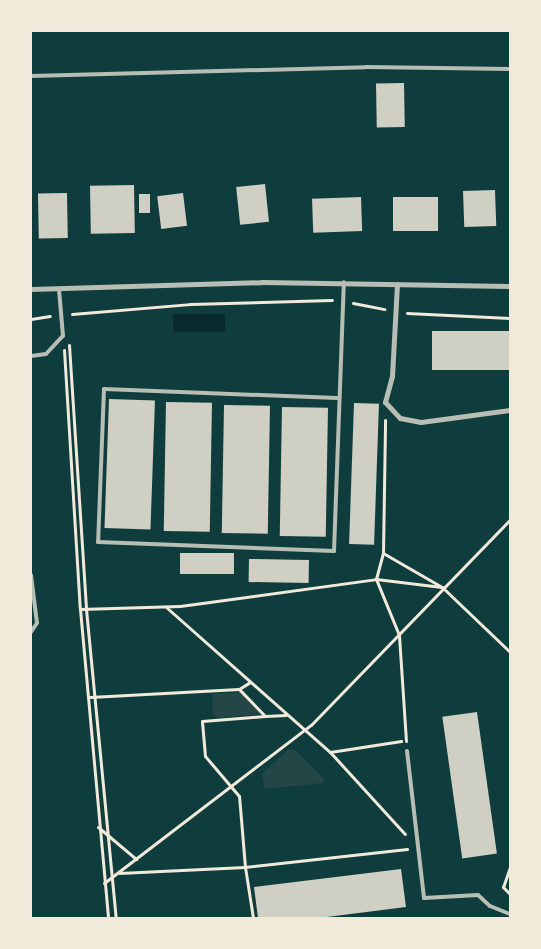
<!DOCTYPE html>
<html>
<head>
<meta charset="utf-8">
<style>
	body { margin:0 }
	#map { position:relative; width:541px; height:949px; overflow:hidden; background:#0f3d3e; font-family:"PT Sans Narrow",sans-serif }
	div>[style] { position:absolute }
	.green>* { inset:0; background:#244646 }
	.water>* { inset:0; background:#0a2a2b; transform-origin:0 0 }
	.building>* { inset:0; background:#cfcfc3; transform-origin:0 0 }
	.path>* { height:3px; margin:-1.5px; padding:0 1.5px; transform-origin:1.5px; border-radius:1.5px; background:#f1e9da }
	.service>* { height:4px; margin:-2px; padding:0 2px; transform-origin:2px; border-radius:2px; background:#b8beb3 }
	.minor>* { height:5px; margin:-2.5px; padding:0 2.5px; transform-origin:2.5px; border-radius:2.5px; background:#b8beb3 }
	span { translate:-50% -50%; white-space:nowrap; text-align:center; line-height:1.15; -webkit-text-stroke:5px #f1e9da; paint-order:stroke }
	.frame { position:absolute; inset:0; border:32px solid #f1e9da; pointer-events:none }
</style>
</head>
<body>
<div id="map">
	<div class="green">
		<i style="clip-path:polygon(242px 692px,263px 714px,218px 718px,213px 715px,212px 694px)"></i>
		<i style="clip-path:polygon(289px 749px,295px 750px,324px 779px,323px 783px,265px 789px,262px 774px)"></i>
	</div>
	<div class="water">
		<i style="left:173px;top:314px;width:52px;height:18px"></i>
	</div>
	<div class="building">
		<i style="left:404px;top:83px;width:44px;height:28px;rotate:89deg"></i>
		<i style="left:265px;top:184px;width:38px;height:29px;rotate:84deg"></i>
		<i style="left:134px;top:185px;width:48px;height:44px;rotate:89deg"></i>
		<i style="left:495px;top:190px;width:36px;height:32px;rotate:88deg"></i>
		<i style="left:67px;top:193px;width:45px;height:29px;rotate:89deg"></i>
		<i style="left:183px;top:193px;width:33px;height:26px;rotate:83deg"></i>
		<i style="left:139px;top:194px;width:11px;height:19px"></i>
		<i style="left:361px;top:197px;width:34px;height:49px;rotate:88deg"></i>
		<i style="left:393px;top:197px;width:45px;height:34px"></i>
		<i style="left:510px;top:331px;width:39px;height:78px;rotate:90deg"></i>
		<i style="left:109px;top:399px;width:46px;height:129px;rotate:2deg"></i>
		<i style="left:166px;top:402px;width:46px;height:129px;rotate:1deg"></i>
		<i style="left:354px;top:403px;width:25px;height:141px;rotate:2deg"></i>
		<i style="left:224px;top:405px;width:46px;height:128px;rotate:1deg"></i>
		<i style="left:282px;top:407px;width:46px;height:129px;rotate:1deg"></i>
		<i style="left:180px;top:553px;width:54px;height:21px"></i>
		<i style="left:249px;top:559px;width:60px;height:23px;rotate:1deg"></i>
		<i style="left:477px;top:712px;width:143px;height:35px;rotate:82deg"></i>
		<i style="clip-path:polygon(401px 869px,406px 907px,319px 918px,258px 918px,254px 887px)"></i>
	</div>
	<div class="path">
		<i style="left:353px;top:303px;width:32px;rotate:11deg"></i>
		<i style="left:407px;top:313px;width:103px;rotate:2.8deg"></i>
		<i style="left:72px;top:314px;width:118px;rotate:-4.8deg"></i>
		<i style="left:190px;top:304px;width:142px;rotate:-1.6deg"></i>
		<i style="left:31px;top:319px;width:19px;rotate:-9deg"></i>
		<i style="left:69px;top:345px;width:265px;rotate:86.3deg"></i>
		<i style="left:86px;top:609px;width:310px;rotate:84.5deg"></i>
		<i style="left:64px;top:350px;width:259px;rotate:86.5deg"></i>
		<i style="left:80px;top:609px;width:310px;rotate:84.8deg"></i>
		<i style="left:383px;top:553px;width:68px;rotate:30deg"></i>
		<i style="left:442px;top:587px;width:94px;rotate:43.7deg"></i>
		<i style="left:166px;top:607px;width:219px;rotate:41.5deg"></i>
		<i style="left:330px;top:752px;width:72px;rotate:-8.8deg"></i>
		<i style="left:80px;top:609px;width:100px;rotate:-1.7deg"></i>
		<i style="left:180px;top:606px;width:198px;rotate:-7.8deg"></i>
		<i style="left:376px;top:579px;width:27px;rotate:-75deg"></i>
		<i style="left:383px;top:553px;width:133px;rotate:-89.1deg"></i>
		<i style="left:90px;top:697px;width:149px;rotate:-3.1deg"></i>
		<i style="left:265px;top:716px;width:21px;rotate:-3deg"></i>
		<i style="left:406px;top:741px;width:106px;rotate:-93.8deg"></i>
		<i style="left:399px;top:635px;width:61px;rotate:-112.3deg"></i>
		<i style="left:376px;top:579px;width:66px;rotate:6.9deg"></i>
		<i style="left:330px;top:752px;width:111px;rotate:47.6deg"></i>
		<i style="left:98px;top:827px;width:50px;rotate:40.1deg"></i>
		<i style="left:510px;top:867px;width:21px;rotate:109deg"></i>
		<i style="left:503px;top:887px;width:10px;rotate:45deg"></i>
		<i style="left:119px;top:873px;width:126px;rotate:-2.7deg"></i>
		<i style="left:245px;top:867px;width:71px;rotate:-94.8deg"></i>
		<i style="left:239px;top:796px;width:52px;rotate:-130.4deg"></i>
		<i style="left:205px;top:756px;width:35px;rotate:-95deg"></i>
		<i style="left:202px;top:721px;width:63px;rotate:-4.5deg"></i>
		<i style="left:265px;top:716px;width:37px;rotate:-134deg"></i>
		<i style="left:239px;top:689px;width:13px;rotate:-32deg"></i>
		<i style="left:104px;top:883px;width:260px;rotate:-37.4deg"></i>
		<i style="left:311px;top:725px;width:286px;rotate:-45.9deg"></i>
		<i style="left:253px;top:918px;width:52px;rotate:-98.9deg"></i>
		<i style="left:245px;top:867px;width:163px;rotate:-6.3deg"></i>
	</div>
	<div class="service">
		<i style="left:31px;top:76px;width:335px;rotate:-1.5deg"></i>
		<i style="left:366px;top:67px;width:144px;rotate:0.8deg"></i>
		<i style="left:31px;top:356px;width:15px;rotate:-8deg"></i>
		<i style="left:46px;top:354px;width:25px;rotate:-47deg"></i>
		<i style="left:63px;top:336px;width:47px;rotate:-94.9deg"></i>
		<i style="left:337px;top:398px;width:233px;rotate:-177.8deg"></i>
		<i style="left:104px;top:389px;width:153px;rotate:92.2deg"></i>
		<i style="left:98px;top:542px;width:236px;rotate:2.2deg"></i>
		<i style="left:334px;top:551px;width:269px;rotate:-87.9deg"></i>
		<i style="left:31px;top:575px;width:48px;rotate:82.9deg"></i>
		<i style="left:37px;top:623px;width:11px;rotate:124deg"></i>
		<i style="left:407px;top:751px;width:148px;rotate:83.4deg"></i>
		<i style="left:424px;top:898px;width:54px;rotate:-3.2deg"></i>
		<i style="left:478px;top:895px;width:16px;rotate:43deg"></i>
		<i style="left:490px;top:906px;width:22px;rotate:22deg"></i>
	</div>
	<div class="minor">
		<i style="left:397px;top:284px;width:92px;rotate:93.1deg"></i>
		<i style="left:392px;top:376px;width:27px;rotate:105deg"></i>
		<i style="left:385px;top:402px;width:22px;rotate:47deg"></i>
		<i style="left:400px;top:418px;width:21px;rotate:11deg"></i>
		<i style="left:421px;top:422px;width:90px;rotate:-7.7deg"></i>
		<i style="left:31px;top:289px;width:231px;rotate:-1.7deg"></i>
		<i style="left:262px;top:282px;width:248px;rotate:0.9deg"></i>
	</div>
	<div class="frame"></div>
</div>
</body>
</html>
